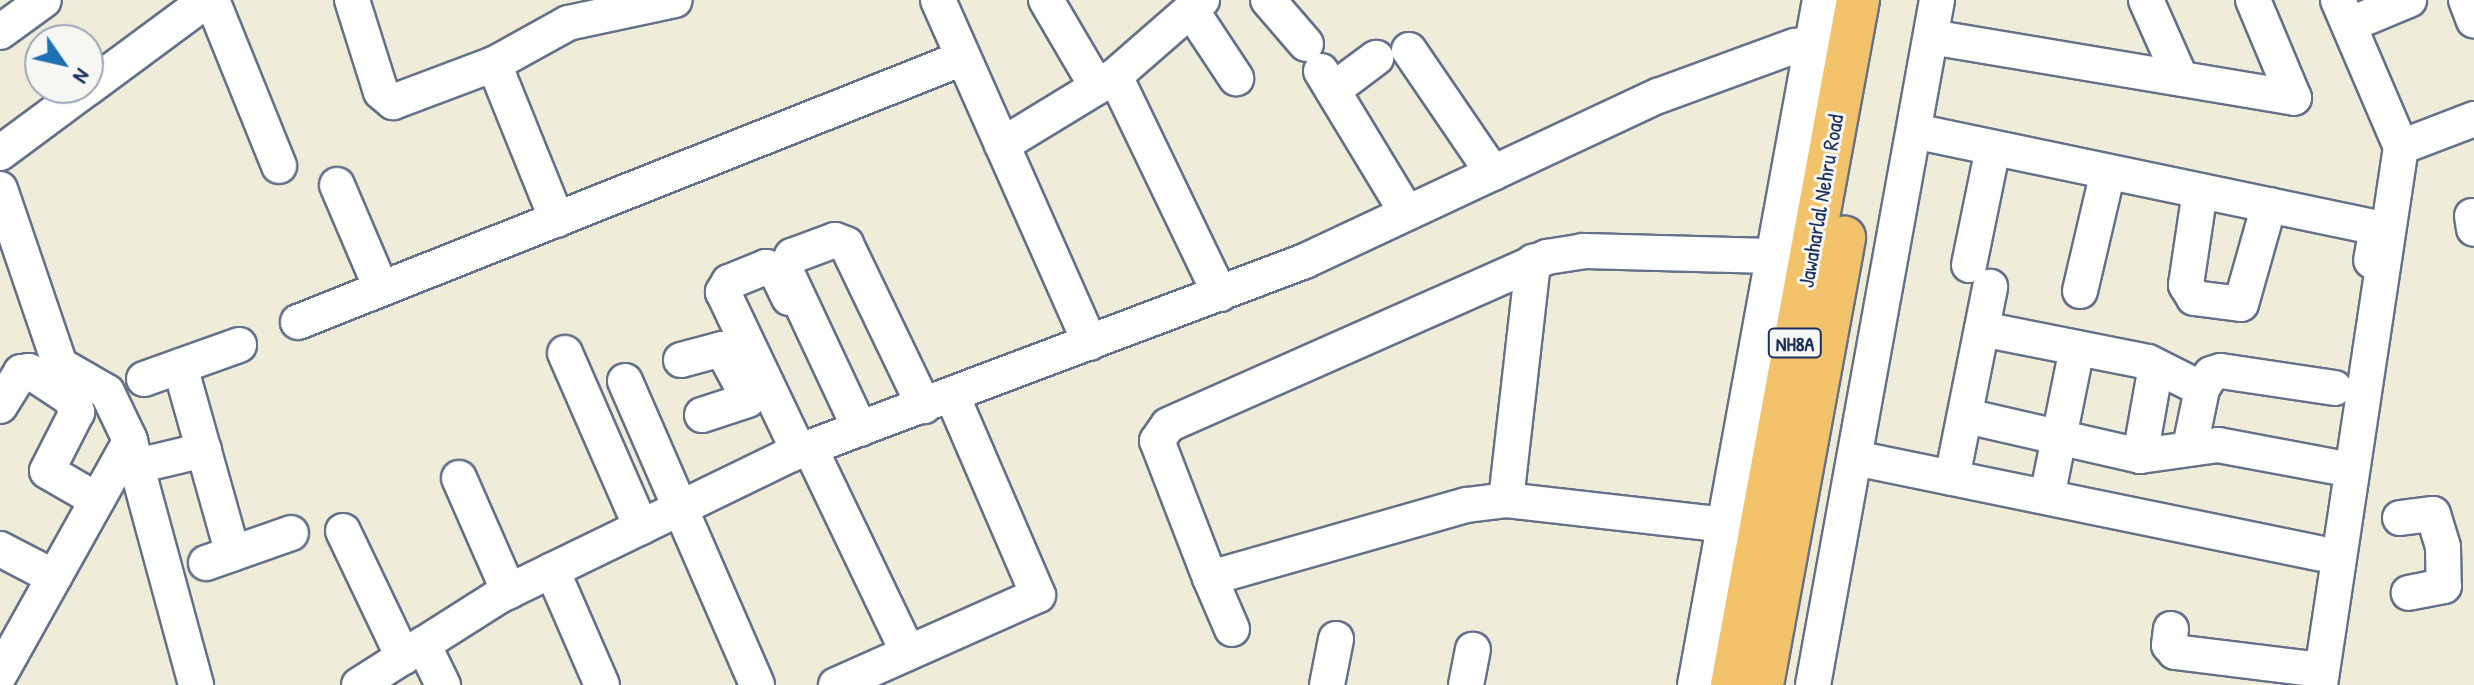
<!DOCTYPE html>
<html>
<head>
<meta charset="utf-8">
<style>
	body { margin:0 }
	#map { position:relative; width:2474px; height:685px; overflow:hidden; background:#efecda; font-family:"Patrick Hand",sans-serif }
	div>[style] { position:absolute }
	.roads { filter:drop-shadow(2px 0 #657189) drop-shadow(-2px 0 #657189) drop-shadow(0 2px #657189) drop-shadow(0 -2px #657189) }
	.minor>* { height:34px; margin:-17px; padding:0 17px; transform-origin:17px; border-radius:17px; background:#fff }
	.major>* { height:42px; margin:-21px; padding:0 21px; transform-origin:21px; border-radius:21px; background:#f2c36a }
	span { translate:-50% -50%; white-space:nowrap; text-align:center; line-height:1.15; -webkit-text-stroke:6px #f6f6f2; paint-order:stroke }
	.shield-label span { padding:2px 6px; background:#f6f6f2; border:2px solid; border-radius:6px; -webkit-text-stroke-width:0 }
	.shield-label { font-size:20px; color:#1b2f5e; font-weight:700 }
	.street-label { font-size:22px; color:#1b2f5e }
	.north { position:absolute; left:24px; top:24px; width:80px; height:80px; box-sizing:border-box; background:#f6f6f2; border:2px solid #9ea6b7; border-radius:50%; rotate:124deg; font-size:22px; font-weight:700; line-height:32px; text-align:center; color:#1b2f5e }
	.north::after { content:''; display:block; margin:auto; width:28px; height:36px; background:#1f6fb2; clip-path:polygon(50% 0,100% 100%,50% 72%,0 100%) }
</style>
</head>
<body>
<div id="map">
	<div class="roads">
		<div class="minor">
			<i style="left:212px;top:0;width:179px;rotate:68deg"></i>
			<i style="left:352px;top:0;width:96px;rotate:72.5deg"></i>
			<i style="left:381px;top:92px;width:16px;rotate:40deg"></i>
			<i style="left:393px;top:102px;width:108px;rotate:-20.6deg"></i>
			<i style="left:494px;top:64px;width:85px;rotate:-29deg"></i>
			<i style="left:568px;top:23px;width:109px;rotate:-12.1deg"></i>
			<i style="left:938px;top:0;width:375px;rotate:66.1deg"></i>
			<i style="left:1046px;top:0;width:101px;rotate:59.6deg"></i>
			<i style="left:1202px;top:0;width:116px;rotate:138.9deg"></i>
			<i style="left:1115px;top:76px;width:242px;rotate:64.3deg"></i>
			<i style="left:1268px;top:0;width:58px;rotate:49.2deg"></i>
			<i style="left:2146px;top:0;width:86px;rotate:66.1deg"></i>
			<i style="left:2253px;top:0;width:106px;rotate:67.3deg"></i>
			<i style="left:2466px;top:0;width:22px;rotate:69deg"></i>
			<i style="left:1191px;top:10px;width:82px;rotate:56.5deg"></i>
			<i style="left:2351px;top:24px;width:63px;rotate:-22.5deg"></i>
			<i style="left:0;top:32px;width:54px;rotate:-36deg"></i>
			<i style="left:1931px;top:37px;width:368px;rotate:9.5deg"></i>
			<i style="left:1409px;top:50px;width:149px;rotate:55.7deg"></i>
			<i style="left:494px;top:64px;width:168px;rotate:68deg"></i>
			<i style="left:1321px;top:71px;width:166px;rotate:58.8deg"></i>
			<i style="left:88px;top:88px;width:148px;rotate:-36.5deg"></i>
			<i style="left:1333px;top:90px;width:54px;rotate:-36.7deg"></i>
			<i style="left:1914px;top:131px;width:464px;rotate:11.8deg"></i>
			<i style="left:2368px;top:226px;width:11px;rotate:41deg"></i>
			<i style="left:2376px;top:233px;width:28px;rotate:100deg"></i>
			<i style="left:1002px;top:145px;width:132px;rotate:-31.4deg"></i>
			<i style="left:2401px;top:147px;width:78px;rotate:-21deg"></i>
			<i style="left:0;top:153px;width:109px;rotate:-36.5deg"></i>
			<i style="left:337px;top:185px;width:112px;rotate:66.9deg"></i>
			<i style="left:0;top:189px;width:186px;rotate:71.2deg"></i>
			<i style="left:60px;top:365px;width:54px;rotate:29.9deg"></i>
			<i style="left:107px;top:392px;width:51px;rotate:64.4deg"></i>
			<i style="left:129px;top:438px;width:256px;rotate:74.8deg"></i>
			<i style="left:2200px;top:191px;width:95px;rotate:98.5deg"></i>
			<i style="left:2186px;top:285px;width:15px;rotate:58deg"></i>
			<i style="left:2194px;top:298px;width:47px;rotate:7.3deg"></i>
			<i style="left:2241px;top:304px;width:103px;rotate:-74.2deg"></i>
			<i style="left:2472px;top:216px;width:13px;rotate:81deg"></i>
			<i style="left:1969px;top:265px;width:119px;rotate:-78.4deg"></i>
			<i style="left:2080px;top:291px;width:122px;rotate:-76.8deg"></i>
			<i style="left:789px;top:298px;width:30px;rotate:-116deg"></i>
			<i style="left:776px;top:271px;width:11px;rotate:-158deg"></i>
			<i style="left:766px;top:267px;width:40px;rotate:158deg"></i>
			<i style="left:729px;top:282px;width:12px;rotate:121deg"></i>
			<i style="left:723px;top:292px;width:177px;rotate:64.6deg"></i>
			<i style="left:298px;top:322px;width:715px;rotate:-21.65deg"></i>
			<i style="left:1982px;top:329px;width:169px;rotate:11.2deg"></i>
			<i style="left:2148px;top:362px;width:60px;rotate:26.6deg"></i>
			<i style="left:565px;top:353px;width:190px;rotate:66.4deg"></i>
			<i style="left:681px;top:360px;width:42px;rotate:-15deg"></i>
			<i style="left:722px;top:349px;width:49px;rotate:61.9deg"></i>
			<i style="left:180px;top:366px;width:195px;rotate:74.3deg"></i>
			<i style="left:144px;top:379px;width:101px;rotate:-19.7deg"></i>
			<i style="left:625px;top:381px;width:331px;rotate:66.5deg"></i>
			<i style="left:0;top:406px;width:40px;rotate:-58deg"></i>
			<i style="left:21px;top:372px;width:8px;rotate:-7deg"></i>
			<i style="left:29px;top:371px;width:49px;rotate:33.4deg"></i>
			<i style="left:70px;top:398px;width:16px;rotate:63deg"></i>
			<i style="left:77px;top:412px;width:66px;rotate:117deg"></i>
			<i style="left:47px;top:471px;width:58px;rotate:30.1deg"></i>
			<i style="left:702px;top:415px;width:48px;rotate:-18.1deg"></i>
			<i style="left:1966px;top:416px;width:179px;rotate:12.9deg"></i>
			<i style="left:2140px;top:456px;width:79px;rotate:-8deg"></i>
			<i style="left:2218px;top:445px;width:119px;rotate:10.6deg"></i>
			<i style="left:860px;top:429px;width:177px;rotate:-115.1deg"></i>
			<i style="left:785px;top:269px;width:15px;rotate:-62deg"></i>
			<i style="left:792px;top:256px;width:46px;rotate:-20.4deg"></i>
			<i style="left:835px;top:240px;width:12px;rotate:20deg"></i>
			<i style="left:846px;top:244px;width:180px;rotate:64.3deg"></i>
			<i style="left:2190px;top:447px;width:59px;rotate:-78.3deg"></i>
			<i style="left:2202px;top:389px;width:17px;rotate:-59deg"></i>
			<i style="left:2211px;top:374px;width:10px;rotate:-17deg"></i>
			<i style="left:2221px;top:371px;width:115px;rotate:8.5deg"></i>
			<i style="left:810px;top:448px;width:227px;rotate:64.4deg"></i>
			<i style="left:2140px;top:456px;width:91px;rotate:-79.9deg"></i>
			<i style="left:1855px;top:458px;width:474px;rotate:11.6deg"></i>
			<i style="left:137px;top:466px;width:69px;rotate:-13.4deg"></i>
			<i style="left:459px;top:478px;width:124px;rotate:66.3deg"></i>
			<i style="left:1952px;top:478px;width:195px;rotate:-78.7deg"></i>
			<i style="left:2047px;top:497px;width:152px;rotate:-78.6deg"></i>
			<i style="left:1506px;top:500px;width:219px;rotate:6.5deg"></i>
			<i style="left:2400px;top:518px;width:33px;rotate:-7deg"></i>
			<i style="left:2433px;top:514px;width:34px;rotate:73deg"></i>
			<i style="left:2443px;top:547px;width:39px;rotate:89deg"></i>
			<i style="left:2444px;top:586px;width:36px;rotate:169deg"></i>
			<i style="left:343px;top:531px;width:140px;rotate:64.5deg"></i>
			<i style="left:0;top:549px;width:61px;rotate:27.4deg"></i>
			<i style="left:206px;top:563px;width:90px;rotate:-19.4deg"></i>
			<i style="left:552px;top:570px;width:125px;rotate:66.5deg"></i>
			<i style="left:1210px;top:578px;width:147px;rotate:-111.1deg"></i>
			<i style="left:1157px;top:441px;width:19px;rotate:-55deg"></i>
			<i style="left:1168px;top:425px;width:415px;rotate:-23.9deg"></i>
			<i style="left:1547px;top:257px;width:36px;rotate:-9deg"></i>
			<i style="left:1583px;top:251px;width:189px;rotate:1.5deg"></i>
			<i style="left:1232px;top:629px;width:56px;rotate:-113.3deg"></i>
			<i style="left:1210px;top:578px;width:267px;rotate:-15.9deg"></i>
			<i style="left:1467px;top:505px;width:39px;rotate:-7deg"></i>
			<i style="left:1506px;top:500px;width:240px;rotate:-83.5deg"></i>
			<i style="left:2171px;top:629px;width:16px;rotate:97deg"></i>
			<i style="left:2169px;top:645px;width:9px;rotate:49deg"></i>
			<i style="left:2175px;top:652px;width:148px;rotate:7deg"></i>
			<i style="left:423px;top:644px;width:46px;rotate:64deg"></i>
			<i style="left:0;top:674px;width:267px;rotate:-60.8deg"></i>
			<i style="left:359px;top:685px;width:168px;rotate:-32.4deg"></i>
			<i style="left:501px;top:595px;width:318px;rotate:-25.9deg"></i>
			<i style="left:787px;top:456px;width:553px;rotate:-20.63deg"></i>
			<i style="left:1305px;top:261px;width:390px;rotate:-25.1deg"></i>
			<i style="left:1658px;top:96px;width:146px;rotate:-20.1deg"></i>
			<i style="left:1795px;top:46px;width:56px;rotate:-7.1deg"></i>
			<i style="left:836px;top:685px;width:221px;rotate:-24deg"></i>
			<i style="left:1038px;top:595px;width:218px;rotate:-113.3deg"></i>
			<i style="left:1327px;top:685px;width:47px;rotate:-78.9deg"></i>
			<i style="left:1466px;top:685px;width:36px;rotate:-79deg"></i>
			<i style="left:1695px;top:685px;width:696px;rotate:-79.66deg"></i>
			<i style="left:1813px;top:685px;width:696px;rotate:-79.74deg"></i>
			<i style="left:2320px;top:685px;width:544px;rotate:-81.44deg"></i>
			<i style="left:2401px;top:147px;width:160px;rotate:-113.2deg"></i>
		</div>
		<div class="major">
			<i style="left:1732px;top:685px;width:696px;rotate:-79.58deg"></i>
			<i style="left:1762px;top:685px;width:455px;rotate:-79.6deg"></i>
		</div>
	</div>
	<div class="shield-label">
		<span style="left:1795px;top:343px">NH8A</span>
	</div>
	<div class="street-label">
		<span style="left:1821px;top:201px;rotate:-80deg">Jawaharlal Nehru Road</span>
	</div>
	<div class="north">N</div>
</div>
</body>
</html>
